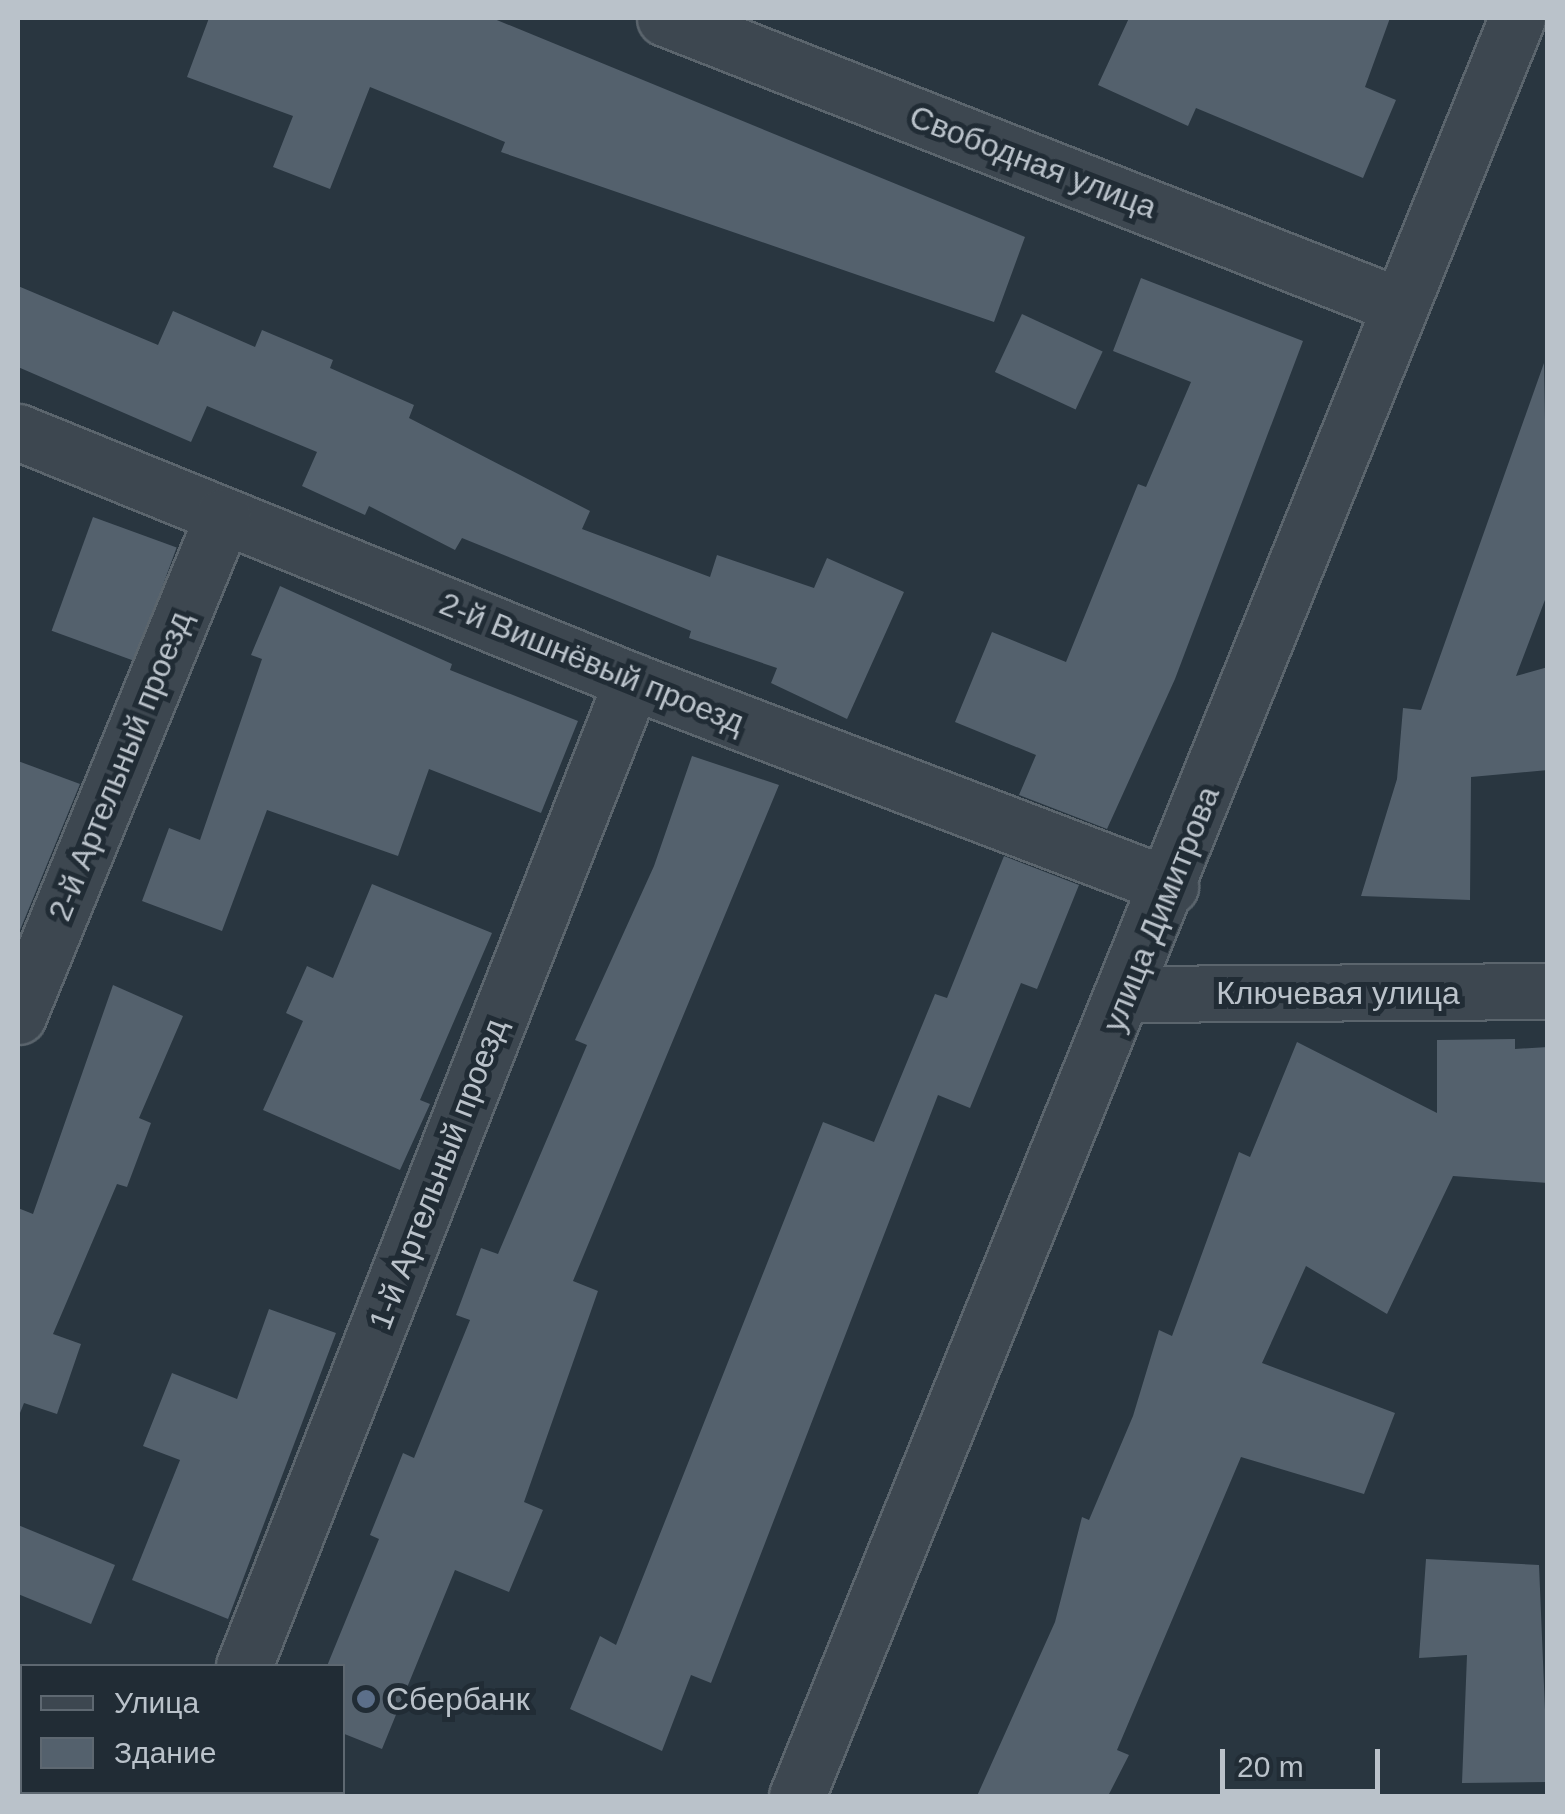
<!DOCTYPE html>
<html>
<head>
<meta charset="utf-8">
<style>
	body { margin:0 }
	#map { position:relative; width:1565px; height:1814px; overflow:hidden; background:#293640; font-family:Helvetica,sans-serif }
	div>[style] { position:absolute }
	.building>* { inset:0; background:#54616d; transform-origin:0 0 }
	.roads { filter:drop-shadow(2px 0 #5b656d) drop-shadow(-2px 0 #5b656d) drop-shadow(0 2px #5b656d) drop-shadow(0 -2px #5b656d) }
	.minor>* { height:55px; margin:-27.5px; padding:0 27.5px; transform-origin:27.5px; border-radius:27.5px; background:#3d4750 }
	.tertiary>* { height:55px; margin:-27.5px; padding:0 27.5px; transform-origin:27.5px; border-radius:27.5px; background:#3d4750 }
	.dots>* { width:28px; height:28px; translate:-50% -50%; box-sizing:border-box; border:5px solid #212c35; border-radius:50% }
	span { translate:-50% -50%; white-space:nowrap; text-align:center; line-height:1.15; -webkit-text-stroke:10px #212c35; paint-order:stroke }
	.street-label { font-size:32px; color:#bac2ca }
	.poi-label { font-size:32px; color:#bac2ca }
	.left { translate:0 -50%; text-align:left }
	.frame { position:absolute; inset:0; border:20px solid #bac2ca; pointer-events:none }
	.legend { position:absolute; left:20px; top:1664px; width:325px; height:130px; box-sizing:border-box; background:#212c35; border:2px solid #5e6871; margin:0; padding:12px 18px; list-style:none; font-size:30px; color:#bac2ca }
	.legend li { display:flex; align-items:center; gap:20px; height:50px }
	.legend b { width:50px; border:2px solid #5e6871 }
	.scale { position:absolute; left:1220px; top:1749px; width:160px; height:45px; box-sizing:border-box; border:5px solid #bac2ca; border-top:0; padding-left:12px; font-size:30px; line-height:35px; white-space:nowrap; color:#bac2ca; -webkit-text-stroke:8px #212c35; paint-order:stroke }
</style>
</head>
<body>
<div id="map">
	<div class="building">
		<i style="clip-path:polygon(209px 18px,492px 18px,1025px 237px,994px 322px,501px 152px,505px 142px,370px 87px,330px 189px,273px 167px,293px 116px,187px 77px)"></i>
		<i style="clip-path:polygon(1129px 18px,1390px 18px,1365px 87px,1396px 100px,1363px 178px,1196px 108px,1188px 126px,1098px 85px)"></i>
		<i style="clip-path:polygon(1141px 278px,1303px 341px,1175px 679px,1107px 829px,1019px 795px,1036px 755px,955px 722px,992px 632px,1066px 662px,1138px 484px,1146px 487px,1191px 382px,1113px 351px)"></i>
		<i style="clip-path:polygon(18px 286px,158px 345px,173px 311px,255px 347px,262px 330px,333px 360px,330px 368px,414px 405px,409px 418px,590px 511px,582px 529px,710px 577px,717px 555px,814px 588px,827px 558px,904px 592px,847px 719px,771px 683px,777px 668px,689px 638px,691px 631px,462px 538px,455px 550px,369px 506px,365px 515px,302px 486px,317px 452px,207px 406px,191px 442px,18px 367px)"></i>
		<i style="left:1022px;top:314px;width:89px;height:64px;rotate:25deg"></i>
		<i style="clip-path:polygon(1544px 363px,1548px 592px,1516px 676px,1548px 667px,1548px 770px,1471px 777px,1470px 900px,1361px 896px,1397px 779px,1403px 708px,1421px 710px)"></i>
		<i style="left:93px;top:517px;width:89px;height:121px;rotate:20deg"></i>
		<i style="clip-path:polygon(280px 586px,452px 664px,450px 670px,578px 721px,541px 813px,429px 769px,398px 856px,267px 810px,222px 931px,142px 901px,169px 828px,200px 840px,262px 659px,251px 655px)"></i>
		<i style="clip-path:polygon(692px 756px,779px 785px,573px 1281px,598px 1291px,524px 1502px,543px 1510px,509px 1592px,455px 1570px,382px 1749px,342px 1733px,342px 1666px,327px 1666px,379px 1539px,370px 1535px,403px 1453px,414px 1458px,470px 1320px,456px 1315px,481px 1248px,498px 1254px,587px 1045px,575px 1040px,654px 866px)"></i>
		<i style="clip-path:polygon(18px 761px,80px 784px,18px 935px)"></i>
		<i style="clip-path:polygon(1004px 856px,1079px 885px,1037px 989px,1021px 983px,970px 1108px,938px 1095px,711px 1683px,691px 1675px,662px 1751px,570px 1709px,600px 1636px,616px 1645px,823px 1122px,874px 1142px,935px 994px,947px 998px)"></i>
		<i style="clip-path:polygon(372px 884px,492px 933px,420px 1100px,430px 1104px,400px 1170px,263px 1110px,303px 1021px,286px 1013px,307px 966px,333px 978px)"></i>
		<i style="clip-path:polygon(113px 985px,183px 1016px,139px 1118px,151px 1123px,127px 1187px,117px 1184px,53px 1334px,81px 1344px,57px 1414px,24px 1403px,18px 1418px,18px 1208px,33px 1214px)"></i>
		<i style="clip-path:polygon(1515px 1039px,1515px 1049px,1548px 1047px,1548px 1183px,1453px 1176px,1387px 1314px,1306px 1266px,1262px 1363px,1395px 1413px,1364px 1494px,1241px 1457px,1117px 1750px,1129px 1755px,1108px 1796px,977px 1796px,1055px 1622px,1082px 1517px,1089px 1520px,1133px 1416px,1159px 1330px,1172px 1336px,1239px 1152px,1250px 1157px,1297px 1042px,1437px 1113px,1437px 1040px)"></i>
		<i style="clip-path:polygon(269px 1309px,336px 1333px,228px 1619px,132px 1580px,180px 1460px,143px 1446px,172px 1373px,237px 1399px)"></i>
		<i style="clip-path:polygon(18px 1525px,115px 1565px,91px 1624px,18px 1594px)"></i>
		<i style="clip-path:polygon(1426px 1559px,1539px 1565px,1548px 1782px,1462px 1783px,1467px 1655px,1419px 1658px)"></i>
	</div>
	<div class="roads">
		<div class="minor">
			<i style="left:665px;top:18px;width:789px;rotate:21.4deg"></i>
			<i style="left:18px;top:432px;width:663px;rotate:22.07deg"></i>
			<i style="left:632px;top:681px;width:576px;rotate:20.86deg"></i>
			<i style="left:1128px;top:994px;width:420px;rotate:-0.4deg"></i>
			<i style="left:18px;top:1016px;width:540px;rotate:-67.71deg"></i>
			<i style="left:244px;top:1666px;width:1059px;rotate:-68.5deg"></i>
			<i style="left:18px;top:1713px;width:4px;rotate:27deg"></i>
			<i style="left:214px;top:1792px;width:13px;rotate:18deg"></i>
		</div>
		<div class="tertiary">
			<i style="left:797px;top:1796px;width:1918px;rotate:-67.95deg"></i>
		</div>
	</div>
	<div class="dots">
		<i style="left:366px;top:1699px;background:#5c6f8a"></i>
	</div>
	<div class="street-label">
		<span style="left:1033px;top:162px;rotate:21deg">Свободная улица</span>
		<span style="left:592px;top:663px;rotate:22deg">2-й Вишнёвый проезд</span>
		<span style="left:120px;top:766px;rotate:-68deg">2-й Артельный проезд</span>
		<span style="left:1161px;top:909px;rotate:-68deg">улица Димитрова</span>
		<span style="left:1338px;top:993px">Ключевая улица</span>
		<span style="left:438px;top:1174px;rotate:-69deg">1-й Артельный проезд</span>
	</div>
	<div class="poi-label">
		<span class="left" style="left:386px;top:1699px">Сбербанк</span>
	</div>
	<div class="frame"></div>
	<ul class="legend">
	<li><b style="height:12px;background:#3d4750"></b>Улица</li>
	<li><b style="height:28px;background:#54616d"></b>Здание</li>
	</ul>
	<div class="scale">20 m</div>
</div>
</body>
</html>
